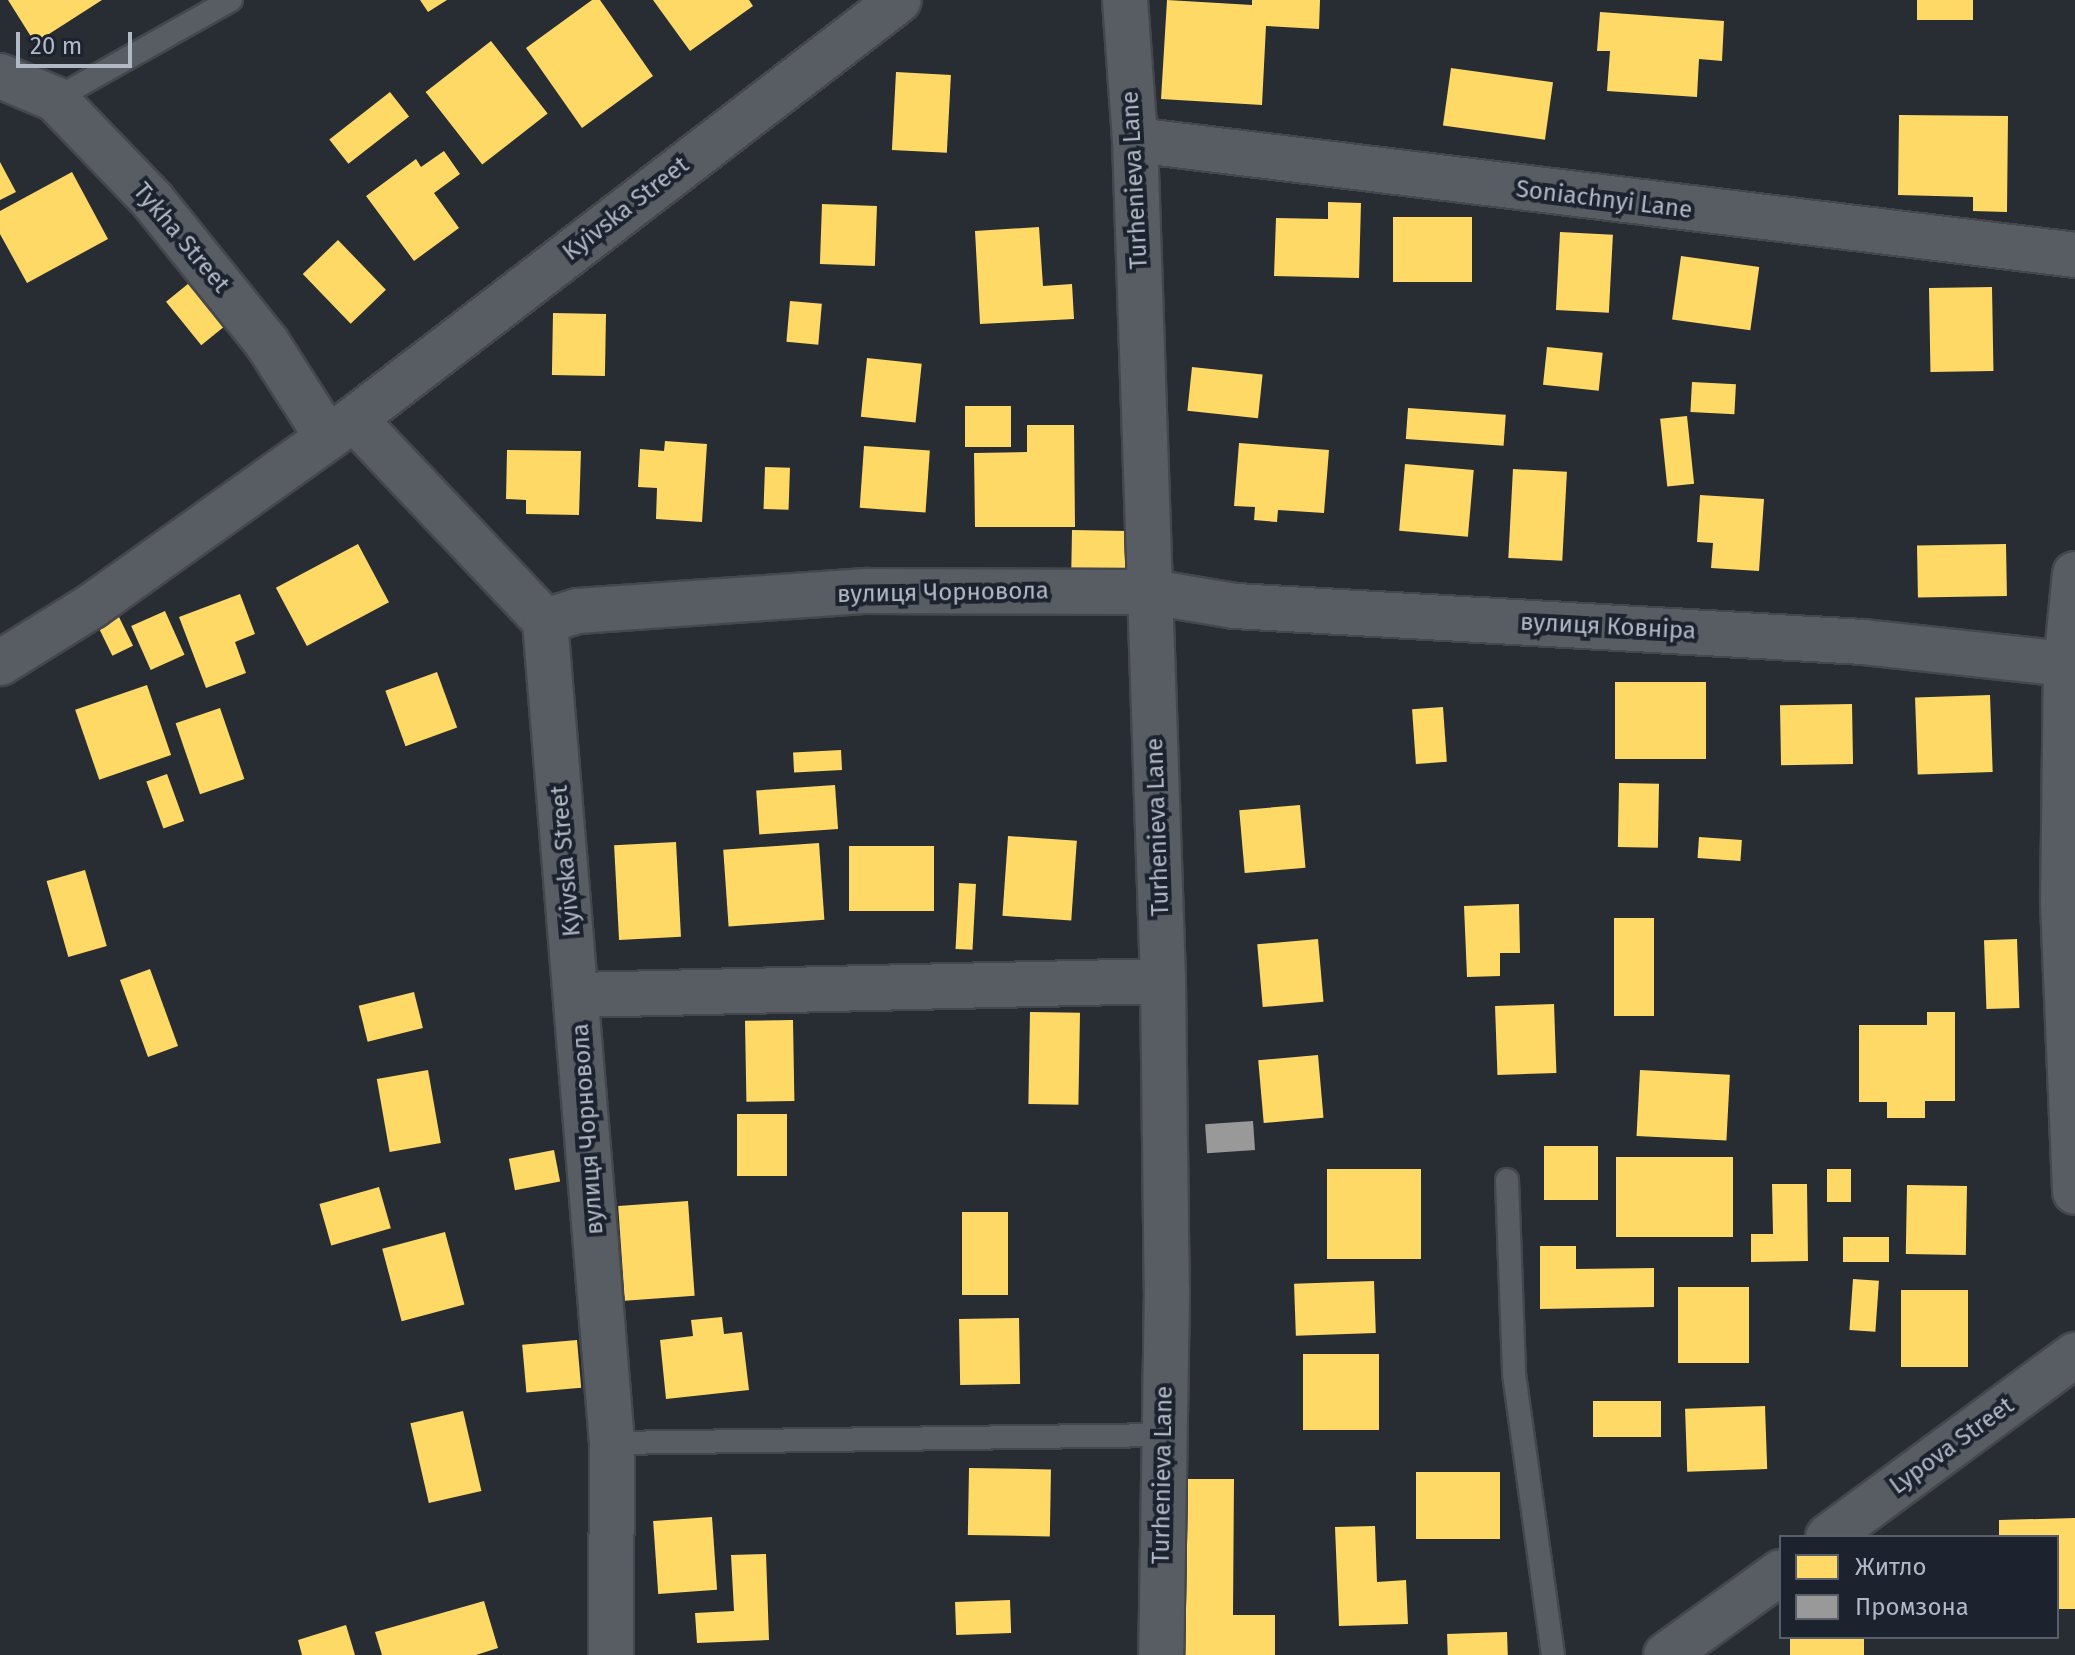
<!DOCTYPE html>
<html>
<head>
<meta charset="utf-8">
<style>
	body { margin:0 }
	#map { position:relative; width:2075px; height:1655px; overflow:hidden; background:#282d34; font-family:"Fira Sans",sans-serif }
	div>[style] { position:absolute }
	.homes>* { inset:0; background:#ffd966; transform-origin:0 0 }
	.industry>* { inset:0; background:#999; transform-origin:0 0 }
	.roads { filter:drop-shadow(2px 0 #44484d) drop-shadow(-2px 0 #44484d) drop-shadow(0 2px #44484d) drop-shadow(0 -2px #44484d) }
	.service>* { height:22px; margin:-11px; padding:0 11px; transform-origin:11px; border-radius:11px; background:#585c63 }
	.minor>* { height:44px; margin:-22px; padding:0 22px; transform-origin:22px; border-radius:22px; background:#585c63 }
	span { translate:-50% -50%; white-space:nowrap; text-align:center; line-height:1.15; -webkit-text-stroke:8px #1c232f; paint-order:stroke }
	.street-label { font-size:24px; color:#b2b9c6 }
	.legend { position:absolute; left:1779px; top:1535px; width:280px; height:104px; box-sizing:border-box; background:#1c232f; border:2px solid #585f6b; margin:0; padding:10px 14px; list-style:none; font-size:24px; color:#b2b9c6 }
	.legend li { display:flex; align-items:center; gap:16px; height:40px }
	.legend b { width:40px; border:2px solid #585f6b }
	.scale { position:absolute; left:16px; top:32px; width:116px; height:36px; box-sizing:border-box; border:4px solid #b2b9c6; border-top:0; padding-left:10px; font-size:24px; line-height:28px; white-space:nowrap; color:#b2b9c6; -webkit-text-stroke:6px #1c232f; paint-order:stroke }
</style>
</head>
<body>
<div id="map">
	<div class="homes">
		<i style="clip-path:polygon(8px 0,102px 0,35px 43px)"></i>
		<i style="clip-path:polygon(420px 0,447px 0,428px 12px)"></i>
		<i style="clip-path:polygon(592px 0,600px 0,653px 76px,582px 128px,526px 48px)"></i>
		<i style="clip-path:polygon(653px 0,749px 0,753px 6px,690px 51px)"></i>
		<i style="clip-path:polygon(1167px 0,1252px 5px,1252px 0,1320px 0,1319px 29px,1266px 26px,1262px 105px,1161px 99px)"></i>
		<i style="left:1917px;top:0;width:56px;height:20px"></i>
		<i style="clip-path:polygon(1600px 12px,1724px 21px,1722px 61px,1699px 59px,1697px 97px,1607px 91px,1610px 51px,1597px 51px)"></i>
		<i style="left:491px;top:41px;width:92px;height:83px;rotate:52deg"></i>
		<i style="left:1451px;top:68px;width:103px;height:58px;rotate:8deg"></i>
		<i style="left:896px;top:72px;width:55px;height:78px;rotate:3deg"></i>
		<i style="left:390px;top:92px;width:31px;height:77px;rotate:52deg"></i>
		<i style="clip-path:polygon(1899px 115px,2008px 116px,2007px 212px,1973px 211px,1973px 197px,1898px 195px)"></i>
		<i style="clip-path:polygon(444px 151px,460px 174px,434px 193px,459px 228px,414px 261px,366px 196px,416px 159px,421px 167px)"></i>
		<i style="clip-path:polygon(0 162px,16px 192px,0 200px)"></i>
		<i style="clip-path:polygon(72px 172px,108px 239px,27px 283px,0 234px,0 211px)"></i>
		<i style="clip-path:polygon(1328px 202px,1361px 203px,1359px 278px,1274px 276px,1276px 218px,1328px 219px)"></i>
		<i style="left:822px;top:204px;width:55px;height:60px;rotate:2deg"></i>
		<i style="left:1393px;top:217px;width:79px;height:65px"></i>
		<i style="clip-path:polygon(1039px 227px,1043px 286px,1072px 284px,1074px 319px,980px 324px,975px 231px)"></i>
		<i style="left:1560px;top:232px;width:53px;height:78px;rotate:3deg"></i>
		<i style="left:338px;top:240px;width:69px;height:49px;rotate:46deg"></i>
		<i style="left:1681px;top:256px;width:79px;height:64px;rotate:8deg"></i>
		<i style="left:194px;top:279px;width:56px;height:36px;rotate:51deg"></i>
		<i style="left:1992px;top:287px;width:84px;height:63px;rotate:89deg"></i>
		<i style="left:790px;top:301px;width:32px;height:41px;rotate:5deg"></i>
		<i style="left:553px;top:313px;width:53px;height:62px;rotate:1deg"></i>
		<i style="left:1547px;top:347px;width:56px;height:38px;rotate:6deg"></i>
		<i style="left:867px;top:358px;width:55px;height:59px;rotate:6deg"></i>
		<i style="left:1192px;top:367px;width:71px;height:44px;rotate:6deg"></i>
		<i style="left:1692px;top:382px;width:44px;height:30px;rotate:3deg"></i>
		<i style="left:965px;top:406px;width:46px;height:41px"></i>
		<i style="left:1408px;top:408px;width:98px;height:31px;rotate:4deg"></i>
		<i style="left:1687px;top:416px;width:68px;height:27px;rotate:84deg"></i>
		<i style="clip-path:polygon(1027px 425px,1074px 425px,1075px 527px,975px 527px,974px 453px,1027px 452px)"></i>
		<i style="clip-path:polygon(665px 441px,707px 444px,702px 522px,656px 519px,657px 488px,638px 487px,640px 449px,664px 451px)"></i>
		<i style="clip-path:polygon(1239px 443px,1329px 450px,1324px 513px,1278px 510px,1277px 522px,1254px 520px,1255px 507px,1234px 506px)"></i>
		<i style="left:864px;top:446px;width:66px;height:62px;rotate:4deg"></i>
		<i style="clip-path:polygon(507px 450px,581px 451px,579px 515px,526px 514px,526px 500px,506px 499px)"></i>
		<i style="left:1405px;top:464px;width:69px;height:67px;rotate:5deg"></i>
		<i style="left:765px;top:467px;width:25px;height:42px;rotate:2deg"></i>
		<i style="left:1513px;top:469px;width:54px;height:89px;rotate:3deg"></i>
		<i style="clip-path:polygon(1700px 495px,1764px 499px,1759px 571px,1711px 568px,1713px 543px,1697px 542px)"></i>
		<i style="left:1072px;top:530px;width:55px;height:38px;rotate:1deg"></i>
		<i style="left:358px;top:544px;width:66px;height:93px;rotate:62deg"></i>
		<i style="left:2006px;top:544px;width:52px;height:89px;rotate:89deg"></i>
		<i style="clip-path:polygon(240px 594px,255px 634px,235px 642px,246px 673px,206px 688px,179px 617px)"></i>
		<i style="left:165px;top:611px;width:48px;height:37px;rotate:66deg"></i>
		<i style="left:119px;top:617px;width:32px;height:23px;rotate:64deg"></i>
		<i style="left:437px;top:672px;width:59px;height:55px;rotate:70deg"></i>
		<i style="left:1615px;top:682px;width:91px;height:77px"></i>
		<i style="left:147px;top:685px;width:74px;height:76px;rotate:71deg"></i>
		<i style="left:1990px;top:695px;width:77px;height:75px;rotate:88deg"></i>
		<i style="left:1852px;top:704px;width:60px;height:72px;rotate:89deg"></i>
		<i style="left:1443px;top:707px;width:55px;height:31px;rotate:86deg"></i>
		<i style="left:220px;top:708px;width:75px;height:47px;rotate:71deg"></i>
		<i style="left:841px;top:750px;width:20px;height:48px;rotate:87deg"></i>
		<i style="left:167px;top:774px;width:50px;height:22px;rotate:70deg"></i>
		<i style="left:1619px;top:783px;width:40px;height:64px;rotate:1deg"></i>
		<i style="left:835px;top:785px;width:44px;height:79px;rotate:86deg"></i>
		<i style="left:1300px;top:805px;width:63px;height:61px;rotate:85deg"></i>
		<i style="left:1008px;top:836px;width:69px;height:80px;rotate:4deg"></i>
		<i style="left:1699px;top:837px;width:43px;height:21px;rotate:4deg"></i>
		<i style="left:676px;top:842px;width:95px;height:62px;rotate:87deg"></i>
		<i style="left:819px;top:843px;width:77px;height:96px;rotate:86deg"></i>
		<i style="left:934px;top:846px;width:65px;height:85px;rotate:90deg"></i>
		<i style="left:85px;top:870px;width:79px;height:40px;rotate:74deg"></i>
		<i style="left:959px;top:883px;width:17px;height:66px;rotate:3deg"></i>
		<i style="clip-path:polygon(1519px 904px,1520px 953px,1500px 953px,1500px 976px,1467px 977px,1464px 906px)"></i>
		<i style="left:1614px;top:918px;width:40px;height:98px"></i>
		<i style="left:1318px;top:939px;width:63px;height:61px;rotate:85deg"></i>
		<i style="left:2017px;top:939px;width:69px;height:33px;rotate:88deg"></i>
		<i style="left:150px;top:969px;width:82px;height:32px;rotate:70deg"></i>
		<i style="left:414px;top:992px;width:37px;height:57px;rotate:76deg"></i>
		<i style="left:1554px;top:1004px;width:69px;height:59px;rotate:88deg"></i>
		<i style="left:1030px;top:1012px;width:50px;height:92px;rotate:1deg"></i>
		<i style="clip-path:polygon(1927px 1012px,1955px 1012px,1955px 1101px,1925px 1101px,1925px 1118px,1887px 1118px,1887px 1102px,1859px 1102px,1859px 1025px,1927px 1025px)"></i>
		<i style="left:793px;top:1020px;width:81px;height:48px;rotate:89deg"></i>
		<i style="left:1318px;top:1055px;width:63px;height:60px;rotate:85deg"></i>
		<i style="left:428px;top:1070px;width:74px;height:52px;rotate:80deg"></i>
		<i style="left:1640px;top:1070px;width:90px;height:66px;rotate:3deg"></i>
		<i style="left:737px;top:1114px;width:50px;height:62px"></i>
		<i style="left:1598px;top:1146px;width:54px;height:54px;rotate:90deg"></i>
		<i style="left:554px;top:1150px;width:32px;height:46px;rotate:79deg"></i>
		<i style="left:1616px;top:1157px;width:117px;height:80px"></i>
		<i style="left:1327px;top:1169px;width:94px;height:90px"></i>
		<i style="left:1827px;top:1169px;width:24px;height:33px"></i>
		<i style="clip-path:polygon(1772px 1184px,1807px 1184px,1808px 1261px,1751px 1262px,1751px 1234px,1773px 1234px)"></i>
		<i style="left:1907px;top:1185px;width:60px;height:69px;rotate:1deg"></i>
		<i style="left:379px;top:1187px;width:43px;height:62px;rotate:74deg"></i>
		<i style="left:688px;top:1201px;width:95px;height:70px;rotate:86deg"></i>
		<i style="left:962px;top:1212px;width:46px;height:83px"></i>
		<i style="left:445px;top:1232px;width:75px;height:65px;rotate:75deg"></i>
		<i style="left:1843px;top:1237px;width:46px;height:25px"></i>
		<i style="clip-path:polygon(1540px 1246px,1576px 1246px,1576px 1269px,1654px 1268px,1654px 1307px,1540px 1309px)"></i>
		<i style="left:1853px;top:1279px;width:26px;height:51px;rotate:4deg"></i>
		<i style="left:1374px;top:1281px;width:52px;height:80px;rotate:88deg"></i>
		<i style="left:1749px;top:1287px;width:76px;height:71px;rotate:90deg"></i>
		<i style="left:1901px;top:1290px;width:67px;height:77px"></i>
		<i style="clip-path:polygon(722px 1317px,724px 1334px,742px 1332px,749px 1390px,666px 1399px,660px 1340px,693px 1336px,691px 1320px)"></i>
		<i style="left:1019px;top:1318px;width:66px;height:60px;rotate:89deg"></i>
		<i style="left:577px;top:1340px;width:48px;height:55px;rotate:85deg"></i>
		<i style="left:1303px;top:1354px;width:76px;height:76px"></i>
		<i style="left:1593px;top:1401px;width:68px;height:36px"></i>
		<i style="left:1765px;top:1406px;width:63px;height:80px;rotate:88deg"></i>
		<i style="left:463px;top:1411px;width:82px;height:54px;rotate:77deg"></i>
		<i style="left:969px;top:1468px;width:82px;height:67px;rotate:1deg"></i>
		<i style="left:1500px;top:1472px;width:67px;height:84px;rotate:90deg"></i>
		<i style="clip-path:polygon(1181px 1479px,1234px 1479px,1233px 1615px,1275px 1615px,1275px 1655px,1180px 1655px)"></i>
		<i style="left:712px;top:1517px;width:73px;height:59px;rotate:86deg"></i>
		<i style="clip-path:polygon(2075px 1518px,2075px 1609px,2057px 1609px,2057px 1537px,1999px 1537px,1999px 1520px)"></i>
		<i style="clip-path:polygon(1375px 1526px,1377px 1582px,1406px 1580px,1408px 1624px,1339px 1626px,1335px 1527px)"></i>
		<i style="clip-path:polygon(766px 1554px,769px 1640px,697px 1643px,695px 1613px,734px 1611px,731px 1555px)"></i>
		<i style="left:1010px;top:1600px;width:33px;height:55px;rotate:88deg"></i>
		<i style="clip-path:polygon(484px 1601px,498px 1648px,476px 1655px,382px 1655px,375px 1632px)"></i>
		<i style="clip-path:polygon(346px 1625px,355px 1655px,302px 1655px,298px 1640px)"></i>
		<i style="left:1507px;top:1632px;width:23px;height:60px;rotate:88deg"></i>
		<i style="left:1790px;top:1637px;width:74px;height:19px"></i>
	</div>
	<div class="industry">
		<i style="left:1253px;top:1121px;width:29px;height:48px;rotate:86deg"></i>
	</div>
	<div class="roads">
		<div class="service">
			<i style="left:55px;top:99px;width:202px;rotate:-29.4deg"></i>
			<i style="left:1507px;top:1180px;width:194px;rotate:87.9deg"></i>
			<i style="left:1514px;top:1374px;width:284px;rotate:82.1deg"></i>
			<i style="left:612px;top:1443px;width:551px;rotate:-0.83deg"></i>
		</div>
		<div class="minor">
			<i style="left:1125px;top:0;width:140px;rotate:85.9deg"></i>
			<i style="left:1135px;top:140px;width:841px;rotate:88.09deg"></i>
			<i style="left:1163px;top:981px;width:308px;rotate:89.3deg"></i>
			<i style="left:1167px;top:1289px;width:366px;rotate:90.9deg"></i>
			<i style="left:0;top:76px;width:60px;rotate:22.7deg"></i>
			<i style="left:55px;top:99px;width:141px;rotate:46.1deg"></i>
			<i style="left:153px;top:201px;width:182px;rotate:51.2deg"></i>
			<i style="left:267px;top:343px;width:112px;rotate:57.4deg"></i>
			<i style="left:1135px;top:140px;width:947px;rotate:6.97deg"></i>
			<i style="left:354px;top:419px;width:278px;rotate:46.6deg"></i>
			<i style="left:545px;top:621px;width:825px;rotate:85.34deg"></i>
			<i style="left:612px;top:1443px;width:212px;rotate:90.3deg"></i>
			<i style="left:2075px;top:574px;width:90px;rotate:95.7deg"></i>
			<i style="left:2066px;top:664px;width:239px;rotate:90.7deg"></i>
			<i style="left:2063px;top:903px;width:289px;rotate:87.6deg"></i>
			<i style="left:545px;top:621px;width:34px;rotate:-17deg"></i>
			<i style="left:578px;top:611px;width:289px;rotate:-4deg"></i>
			<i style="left:866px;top:591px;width:285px;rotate:0.2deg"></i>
			<i style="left:1151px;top:592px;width:85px;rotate:9.5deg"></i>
			<i style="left:1235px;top:606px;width:629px;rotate:3.28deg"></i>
			<i style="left:1863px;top:642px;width:204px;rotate:6.2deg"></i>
			<i style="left:0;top:663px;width:108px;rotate:-31.8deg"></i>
			<i style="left:92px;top:606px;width:322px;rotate:-35.5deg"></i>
			<i style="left:354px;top:419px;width:687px;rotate:-37.55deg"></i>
			<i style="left:577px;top:995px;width:586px;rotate:-1.37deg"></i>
			<i style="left:1828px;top:1537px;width:307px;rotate:-36.4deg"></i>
			<i style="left:1666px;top:1655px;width:142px;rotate:-35.8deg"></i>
		</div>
	</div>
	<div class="street-label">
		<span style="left:1135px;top:180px;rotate:-93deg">Turhenieva Lane</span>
		<span style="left:1604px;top:200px;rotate:7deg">Soniachnyi Lane</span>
		<span style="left:626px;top:209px;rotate:-38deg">Kyivska Street</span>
		<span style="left:181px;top:238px;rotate:50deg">Tykha Street</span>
		<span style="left:943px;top:593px;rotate:-1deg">вулиця Чорновола</span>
		<span style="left:1608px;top:627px;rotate:3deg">вулиця Ковніра</span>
		<span style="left:1158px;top:827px;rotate:-92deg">Turhenieva Lane</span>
		<span style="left:566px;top:861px;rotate:-95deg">Kyivska Street</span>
		<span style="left:588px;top:1129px;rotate:-94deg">вулиця Чорновола</span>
		<span style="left:1952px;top:1446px;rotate:-36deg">Lypova Street</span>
		<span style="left:1163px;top:1475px;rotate:-89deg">Turhenieva Lane</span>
	</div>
	<ul class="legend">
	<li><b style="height:22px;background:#ffd966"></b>Житло</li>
	<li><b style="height:22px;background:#999"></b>Промзона</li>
	</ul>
	<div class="scale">20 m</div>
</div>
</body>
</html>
